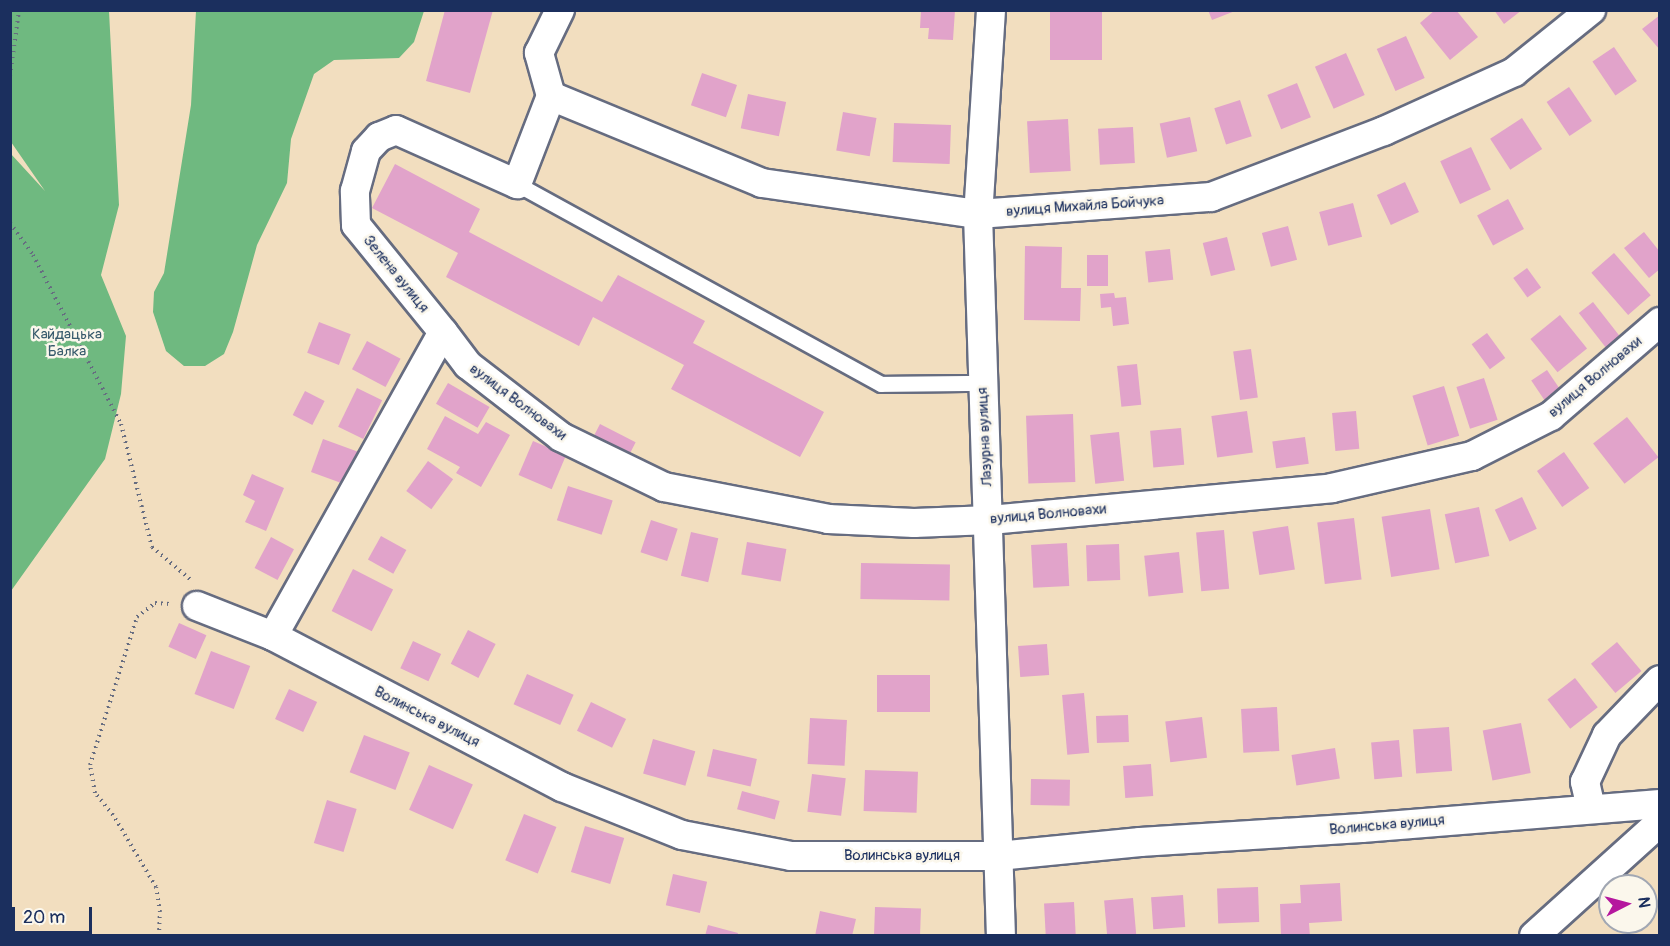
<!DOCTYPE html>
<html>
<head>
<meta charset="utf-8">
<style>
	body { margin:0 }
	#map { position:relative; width:1670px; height:946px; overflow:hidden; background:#f2debf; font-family:Pangolin,sans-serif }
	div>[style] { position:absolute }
	.forest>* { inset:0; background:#6fb980 }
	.building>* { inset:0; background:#e1a3ca; transform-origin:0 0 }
	.path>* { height:4px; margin-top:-2px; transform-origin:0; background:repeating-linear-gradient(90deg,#666c80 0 1.5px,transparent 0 6px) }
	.roads { filter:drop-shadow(2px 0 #666c80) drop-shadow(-2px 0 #666c80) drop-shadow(0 2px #666c80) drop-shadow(0 -2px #666c80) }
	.service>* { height:15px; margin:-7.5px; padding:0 7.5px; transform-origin:7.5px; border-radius:7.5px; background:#fff }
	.minor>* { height:28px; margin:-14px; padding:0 14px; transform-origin:14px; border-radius:14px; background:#fff }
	span { translate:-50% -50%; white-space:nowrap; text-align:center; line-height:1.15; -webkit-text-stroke:5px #fbf7ec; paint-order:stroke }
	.street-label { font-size:15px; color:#1b2f5e }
	.park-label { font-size:15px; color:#375a6c }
	.frame { position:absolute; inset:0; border:12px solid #1b2f5e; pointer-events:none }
	.north { position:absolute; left:1598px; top:874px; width:60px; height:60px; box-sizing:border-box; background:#fbf7ec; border:2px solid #a1a7b3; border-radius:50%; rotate:84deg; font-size:16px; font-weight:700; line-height:24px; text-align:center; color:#1b2f5e }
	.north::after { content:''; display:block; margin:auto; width:21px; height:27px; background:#b5179e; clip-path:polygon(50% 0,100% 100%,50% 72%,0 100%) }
	.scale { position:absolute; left:12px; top:907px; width:80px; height:27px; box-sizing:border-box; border:3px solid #1b2f5e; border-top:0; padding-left:8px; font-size:18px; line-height:21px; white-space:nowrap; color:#1b2f5e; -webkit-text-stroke:4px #fbf7ec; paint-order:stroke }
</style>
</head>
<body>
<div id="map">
	<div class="forest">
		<i style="clip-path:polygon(11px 10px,109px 11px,119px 205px,101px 275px,126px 336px,121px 394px,105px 459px,11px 591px,11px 154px,45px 191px,11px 142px)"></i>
		<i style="clip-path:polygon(196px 11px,424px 11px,414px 42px,399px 58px,334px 60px,314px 74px,291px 139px,287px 183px,257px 245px,233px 332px,224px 354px,205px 366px,184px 366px,166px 351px,153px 312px,154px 292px,164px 273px,191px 105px)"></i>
	</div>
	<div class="building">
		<i style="clip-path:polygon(445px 10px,493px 10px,470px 93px,426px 81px)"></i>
		<i style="clip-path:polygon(921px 10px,955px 10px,953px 40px,928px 39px,929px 28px,920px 28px)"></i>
		<i style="left:1050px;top:10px;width:52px;height:50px"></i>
		<i style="clip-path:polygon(1208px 10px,1235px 10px,1235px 11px,1212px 20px)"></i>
		<i style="clip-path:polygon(1435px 10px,1456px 10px,1478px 37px,1450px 60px,1420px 23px)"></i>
		<i style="clip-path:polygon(1494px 10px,1522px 10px,1504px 24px)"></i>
		<i style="clip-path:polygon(1660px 15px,1660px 50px,1642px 29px)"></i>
		<i style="left:1406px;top:36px;width:46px;height:32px;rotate:66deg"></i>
		<i style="left:1614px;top:47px;width:41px;height:26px;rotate:56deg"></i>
		<i style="left:1346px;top:53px;width:46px;height:34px;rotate:66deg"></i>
		<i style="left:702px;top:73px;width:37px;height:34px;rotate:19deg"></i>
		<i style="left:1297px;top:83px;width:37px;height:32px;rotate:68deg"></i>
		<i style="left:1569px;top:87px;width:41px;height:27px;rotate:56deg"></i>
		<i style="left:748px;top:94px;width:39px;height:35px;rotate:12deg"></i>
		<i style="left:1240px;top:100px;width:38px;height:27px;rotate:72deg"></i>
		<i style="left:843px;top:112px;width:34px;height:39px;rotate:10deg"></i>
		<i style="left:1190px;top:117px;width:35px;height:31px;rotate:78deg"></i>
		<i style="left:1522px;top:118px;width:37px;height:38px;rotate:57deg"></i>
		<i style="left:1068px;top:119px;width:52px;height:41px;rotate:87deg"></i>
		<i style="left:894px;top:123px;width:57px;height:39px;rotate:2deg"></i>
		<i style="left:1133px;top:127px;width:36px;height:35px;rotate:87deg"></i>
		<i style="left:1471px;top:147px;width:47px;height:34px;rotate:65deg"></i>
		<i style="clip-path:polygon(395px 164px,480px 209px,469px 232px,602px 302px,618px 275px,705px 321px,693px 343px,824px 412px,800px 457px,671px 389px,684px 365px,593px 317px,579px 346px,446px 277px,458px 253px,372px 208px)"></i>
		<i style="left:1405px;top:182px;width:33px;height:31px;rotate:65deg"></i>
		<i style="left:1508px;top:199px;width:34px;height:35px;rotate:62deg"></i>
		<i style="left:1353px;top:203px;width:35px;height:35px;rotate:75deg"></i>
		<i style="left:1288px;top:226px;width:35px;height:27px;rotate:75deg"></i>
		<i style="clip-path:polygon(1644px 232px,1660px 252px,1660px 269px,1649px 278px,1624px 248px)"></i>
		<i style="left:1227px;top:237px;width:34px;height:25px;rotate:76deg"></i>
		<i style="clip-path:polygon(1025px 246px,1062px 247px,1061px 288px,1081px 288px,1080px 321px,1024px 320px)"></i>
		<i style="left:1170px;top:249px;width:31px;height:25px;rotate:84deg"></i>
		<i style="left:1614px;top:253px;width:56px;height:30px;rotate:49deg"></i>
		<i style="left:1087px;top:255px;width:21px;height:31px"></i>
		<i style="left:1527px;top:268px;width:24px;height:17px;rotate:54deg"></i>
		<i style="clip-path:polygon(1114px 293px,1115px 298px,1126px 297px,1129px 324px,1113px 326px,1111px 307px,1101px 308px,1100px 294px)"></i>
		<i style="left:1593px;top:302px;width:47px;height:18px;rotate:52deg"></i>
		<i style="left:1560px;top:315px;width:43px;height:38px;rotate:51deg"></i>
		<i style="left:319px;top:322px;width:34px;height:33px;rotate:21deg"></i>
		<i style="left:1487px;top:333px;width:31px;height:19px;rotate:54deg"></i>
		<i style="left:367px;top:341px;width:38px;height:32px;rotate:28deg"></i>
		<i style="left:1251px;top:349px;width:49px;height:18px;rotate:82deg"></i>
		<i style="left:1137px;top:364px;width:41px;height:20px;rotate:84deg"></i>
		<i style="left:1547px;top:370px;width:25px;height:19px;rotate:56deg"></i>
		<i style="left:1484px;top:378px;width:44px;height:29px;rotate:72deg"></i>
		<i style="left:448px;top:383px;width:48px;height:24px;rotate:30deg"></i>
		<i style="left:1444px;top:386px;width:52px;height:33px;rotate:73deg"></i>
		<i style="left:357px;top:388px;width:28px;height:43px;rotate:26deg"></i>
		<i style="left:305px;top:391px;width:22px;height:27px;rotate:27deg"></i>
		<i style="left:1247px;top:411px;width:42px;height:36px;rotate:82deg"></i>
		<i style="left:1356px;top:411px;width:38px;height:24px;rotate:85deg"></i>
		<i style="left:1073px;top:414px;width:68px;height:47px;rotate:88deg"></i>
		<i style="clip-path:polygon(445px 416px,478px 434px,486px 422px,510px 435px,481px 487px,456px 473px,460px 467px,427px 449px)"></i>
		<i style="left:1627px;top:417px;width:51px;height:43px;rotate:52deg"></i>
		<i style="left:600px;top:424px;width:40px;height:18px;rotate:27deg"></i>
		<i style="left:1181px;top:428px;width:37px;height:31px;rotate:85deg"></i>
		<i style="left:1119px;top:432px;width:49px;height:29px;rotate:84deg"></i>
		<i style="left:1305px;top:437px;width:27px;height:33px;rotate:82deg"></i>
		<i style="left:323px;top:439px;width:38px;height:35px;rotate:20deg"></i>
		<i style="left:533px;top:441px;width:36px;height:37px;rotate:23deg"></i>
		<i style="left:1564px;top:452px;width:44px;height:33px;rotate:55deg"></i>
		<i style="left:428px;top:461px;width:31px;height:37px;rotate:36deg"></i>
		<i style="clip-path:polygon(252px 474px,284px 488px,266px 531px,245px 522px,255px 501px,243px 495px)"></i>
		<i style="left:568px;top:486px;width:47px;height:36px;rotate:18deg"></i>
		<i style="left:1522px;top:497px;width:35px;height:30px;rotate:65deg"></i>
		<i style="left:1479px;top:507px;width:50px;height:35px;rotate:78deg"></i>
		<i style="left:1430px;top:509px;width:61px;height:49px;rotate:81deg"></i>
		<i style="left:1354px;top:518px;width:62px;height:37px;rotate:83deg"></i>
		<i style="left:651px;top:520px;width:28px;height:34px;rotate:18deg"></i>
		<i style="left:1288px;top:526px;width:44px;height:36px;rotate:81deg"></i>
		<i style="left:1224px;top:530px;width:59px;height:28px;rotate:85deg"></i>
		<i style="left:691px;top:532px;width:28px;height:45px;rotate:13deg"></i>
		<i style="left:381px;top:536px;width:29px;height:27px;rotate:29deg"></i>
		<i style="left:271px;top:537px;width:26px;height:35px;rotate:28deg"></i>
		<i style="left:747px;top:542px;width:40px;height:33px;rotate:10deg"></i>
		<i style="left:1067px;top:543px;width:43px;height:36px;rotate:87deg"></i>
		<i style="left:1119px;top:544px;width:36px;height:33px;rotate:88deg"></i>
		<i style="left:1179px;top:552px;width:41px;height:35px;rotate:84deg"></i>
		<i style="left:861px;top:563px;width:89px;height:36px;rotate:1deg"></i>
		<i style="left:353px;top:569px;width:45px;height:47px;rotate:27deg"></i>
		<i style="left:179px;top:623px;width:30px;height:26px;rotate:24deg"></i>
		<i style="left:468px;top:630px;width:31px;height:38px;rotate:27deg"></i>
		<i style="left:413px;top:641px;width:31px;height:30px;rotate:25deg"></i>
		<i style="left:1617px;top:642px;width:38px;height:34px;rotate:50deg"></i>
		<i style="left:1047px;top:644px;width:31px;height:29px;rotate:86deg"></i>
		<i style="left:211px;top:651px;width:42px;height:46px;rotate:21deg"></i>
		<i style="left:527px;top:674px;width:51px;height:33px;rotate:24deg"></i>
		<i style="left:930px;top:675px;width:37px;height:53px;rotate:90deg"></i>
		<i style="left:1575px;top:678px;width:37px;height:35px;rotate:52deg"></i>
		<i style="left:289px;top:689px;width:31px;height:33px;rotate:25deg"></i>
		<i style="left:1084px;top:693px;width:60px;height:22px;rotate:85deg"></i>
		<i style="left:591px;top:702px;width:39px;height:32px;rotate:26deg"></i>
		<i style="left:1277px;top:707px;width:44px;height:36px;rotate:87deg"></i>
		<i style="left:1128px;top:715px;width:27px;height:32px;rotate:88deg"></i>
		<i style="left:1202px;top:717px;width:41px;height:37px;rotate:83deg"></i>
		<i style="left:810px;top:718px;width:37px;height:46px;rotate:3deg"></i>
		<i style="left:1521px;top:723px;width:51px;height:39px;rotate:79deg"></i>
		<i style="left:1449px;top:727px;width:44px;height:36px;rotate:86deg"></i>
		<i style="left:364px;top:735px;width:49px;height:40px;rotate:21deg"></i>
		<i style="left:653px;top:739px;width:44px;height:36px;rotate:16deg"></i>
		<i style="left:1399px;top:740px;width:37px;height:28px;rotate:85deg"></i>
		<i style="left:1335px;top:748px;width:31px;height:44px;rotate:81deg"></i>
		<i style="left:713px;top:749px;width:45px;height:28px;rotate:13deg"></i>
		<i style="left:1151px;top:764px;width:32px;height:28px;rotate:86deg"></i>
		<i style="left:429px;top:765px;width:48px;height:49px;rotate:24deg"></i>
		<i style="left:865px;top:770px;width:53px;height:41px;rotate:2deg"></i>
		<i style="left:812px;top:774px;width:34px;height:38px;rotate:7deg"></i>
		<i style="left:1031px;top:779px;width:39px;height:26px;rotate:1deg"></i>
		<i style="left:742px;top:791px;width:39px;height:19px;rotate:15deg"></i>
		<i style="left:327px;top:800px;width:31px;height:45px;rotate:17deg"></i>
		<i style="left:524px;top:814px;width:35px;height:50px;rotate:22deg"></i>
		<i style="left:585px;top:826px;width:41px;height:48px;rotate:17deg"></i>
		<i style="left:673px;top:874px;width:35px;height:32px;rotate:13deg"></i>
		<i style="clip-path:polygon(1340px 883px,1342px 921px,1309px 923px,1310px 936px,1281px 936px,1280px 904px,1301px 903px,1300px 885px)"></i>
		<i style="left:1258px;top:887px;width:35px;height:41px;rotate:88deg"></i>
		<i style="left:1183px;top:895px;width:32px;height:32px;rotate:86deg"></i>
		<i style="left:1133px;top:898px;width:38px;height:29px;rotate:85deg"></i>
		<i style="left:1074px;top:902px;width:34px;height:30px;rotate:87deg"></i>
		<i style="left:875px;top:907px;width:46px;height:29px;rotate:2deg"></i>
		<i style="clip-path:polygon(820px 911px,856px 919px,852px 936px,815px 936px)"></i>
		<i style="clip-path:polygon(708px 925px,738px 933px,737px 936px,705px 936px)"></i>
	</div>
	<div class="path">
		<i style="left:10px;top:76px;width:67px;rotate:-82.2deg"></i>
		<i style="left:10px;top:223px;width:39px;rotate:54deg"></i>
		<i style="left:33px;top:255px;width:191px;rotate:62.5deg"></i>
		<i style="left:121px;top:424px;width:127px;rotate:75.9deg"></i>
		<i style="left:152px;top:547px;width:51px;rotate:40.2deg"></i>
		<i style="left:159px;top:936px;width:24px;rotate:-88deg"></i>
		<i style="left:160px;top:912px;width:25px;rotate:-99deg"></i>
		<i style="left:156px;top:887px;width:84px;rotate:-120.8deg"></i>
		<i style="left:113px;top:815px;width:28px;rotate:-129deg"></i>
		<i style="left:95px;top:793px;width:28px;rotate:-100deg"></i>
		<i style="left:90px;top:765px;width:155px;rotate:-72.4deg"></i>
		<i style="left:137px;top:617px;width:23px;rotate:-38deg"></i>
		<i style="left:155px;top:603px;width:15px;rotate:4deg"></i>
	</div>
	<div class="roads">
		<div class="service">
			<i style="left:517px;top:184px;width:415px;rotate:28.8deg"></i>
			<i style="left:881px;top:384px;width:101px;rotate:-0.6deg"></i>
		</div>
		<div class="minor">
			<i style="left:991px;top:10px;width:204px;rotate:93.6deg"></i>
			<i style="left:978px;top:214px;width:722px;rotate:88.18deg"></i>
			<i style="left:551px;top:96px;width:228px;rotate:22.4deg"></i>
			<i style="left:762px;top:183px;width:218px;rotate:8.2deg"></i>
			<i style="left:978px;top:214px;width:234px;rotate:-4.2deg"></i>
			<i style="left:1211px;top:197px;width:185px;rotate:-20.9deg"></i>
			<i style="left:1384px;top:131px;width:143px;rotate:-24.4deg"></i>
			<i style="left:1514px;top:72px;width:99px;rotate:-38.8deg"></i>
			<i style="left:443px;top:332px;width:41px;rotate:52.9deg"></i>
			<i style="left:468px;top:365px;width:118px;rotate:37.7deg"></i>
			<i style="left:561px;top:437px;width:114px;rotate:25.9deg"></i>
			<i style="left:664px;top:487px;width:167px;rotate:11deg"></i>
			<i style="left:828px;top:519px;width:86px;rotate:2.7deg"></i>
			<i style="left:914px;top:523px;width:76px;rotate:-2.3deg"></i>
			<i style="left:990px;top:520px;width:343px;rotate:-5.3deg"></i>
			<i style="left:1332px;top:488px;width:144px;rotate:-12.9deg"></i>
			<i style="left:1472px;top:456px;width:89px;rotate:-26.9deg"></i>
			<i style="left:1551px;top:416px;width:144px;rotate:-40.8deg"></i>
			<i style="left:197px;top:606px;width:82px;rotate:21.5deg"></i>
			<i style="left:273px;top:636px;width:326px;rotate:27.6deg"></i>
			<i style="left:562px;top:787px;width:129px;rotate:21.8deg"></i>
			<i style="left:682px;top:835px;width:111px;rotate:10.9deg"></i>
			<i style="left:791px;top:856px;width:207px"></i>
			<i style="left:998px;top:856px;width:143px;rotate:-5.6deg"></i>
			<i style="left:1140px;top:842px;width:222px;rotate:-3.6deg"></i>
			<i style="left:1362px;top:828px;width:299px;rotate:-4.6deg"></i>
			<i style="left:273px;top:636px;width:348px;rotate:-60.8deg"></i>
			<i style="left:443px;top:332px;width:138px;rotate:-129.1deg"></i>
			<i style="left:356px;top:225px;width:34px;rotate:-92deg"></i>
			<i style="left:355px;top:191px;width:41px;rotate:-74.6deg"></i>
			<i style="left:366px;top:151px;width:19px;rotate:-47deg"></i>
			<i style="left:379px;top:137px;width:18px;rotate:-22deg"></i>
			<i style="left:396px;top:130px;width:133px;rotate:24.1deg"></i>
			<i style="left:517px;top:184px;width:94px;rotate:-68.9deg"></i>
			<i style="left:551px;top:96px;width:45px;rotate:-105.6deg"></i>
			<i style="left:539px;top:53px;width:48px;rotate:-64deg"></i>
			<i style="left:1591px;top:808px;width:27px;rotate:-103deg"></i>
			<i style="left:1585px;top:782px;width:52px;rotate:-64.9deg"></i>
			<i style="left:1607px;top:735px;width:76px;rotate:-46.1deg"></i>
			<i style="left:1534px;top:936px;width:170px;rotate:-42.1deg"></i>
		</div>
	</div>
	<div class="street-label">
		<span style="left:1085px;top:206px;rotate:-4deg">вулиця Михайла Бойчука</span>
		<span style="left:396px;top:274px;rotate:51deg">Зелена вулиця</span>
		<span style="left:1595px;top:377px;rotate:-40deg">вулиця Волновахи</span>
		<span style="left:518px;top:402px;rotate:37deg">вулиця Волновахи</span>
		<span style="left:985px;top:437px;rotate:-93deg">Лазурна вулиця</span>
		<span style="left:1048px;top:514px;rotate:-5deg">вулиця Волновахи</span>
		<span style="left:427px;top:717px;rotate:27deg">Волинська вулиця</span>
		<span style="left:1387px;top:825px;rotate:-5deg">Волинська вулиця</span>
		<span style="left:902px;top:856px">Волинська вулиця</span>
	</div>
	<div class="park-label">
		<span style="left:67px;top:343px">Кайдацька<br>Балка</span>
	</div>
	<div class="frame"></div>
	<div class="north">N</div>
	<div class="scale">20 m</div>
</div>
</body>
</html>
